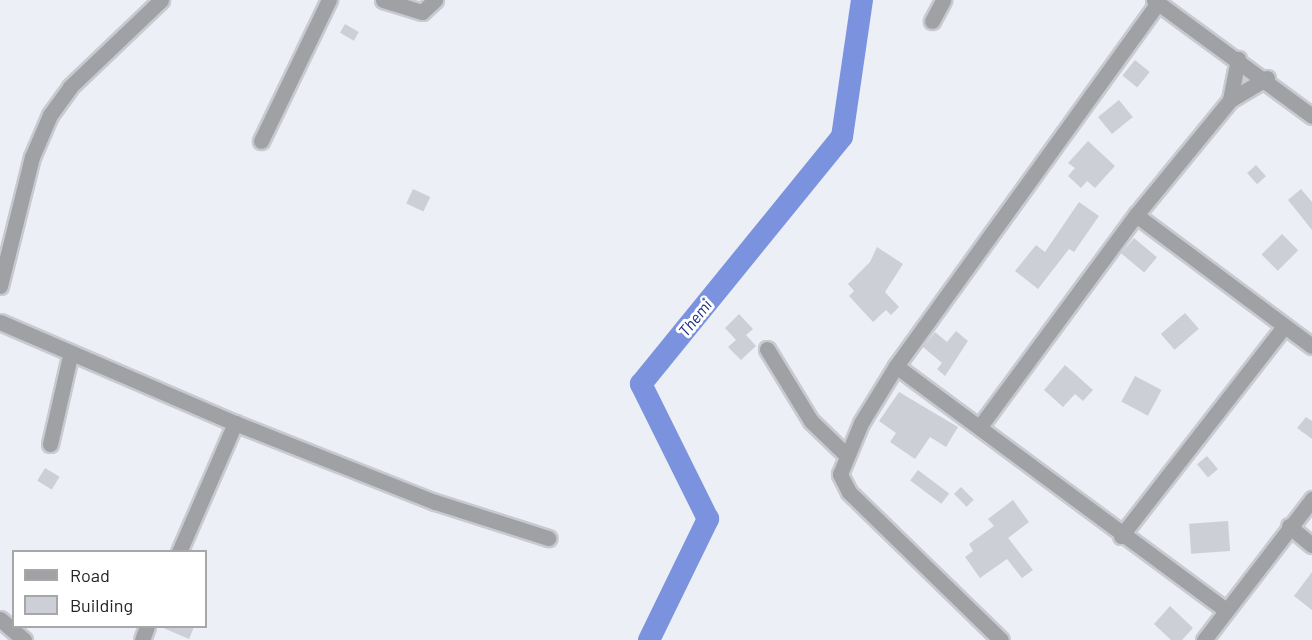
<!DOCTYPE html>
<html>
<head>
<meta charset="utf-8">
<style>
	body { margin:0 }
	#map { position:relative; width:1312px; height:640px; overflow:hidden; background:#edeff6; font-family:Barlow,sans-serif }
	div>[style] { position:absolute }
	.river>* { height:22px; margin:-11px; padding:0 11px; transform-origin:11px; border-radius:11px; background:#7b93de }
	.building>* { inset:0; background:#cdcfd6; transform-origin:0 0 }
	.roads { filter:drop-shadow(2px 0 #c9cad1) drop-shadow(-2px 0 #c9cad1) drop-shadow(0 2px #c9cad1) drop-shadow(0 -2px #c9cad1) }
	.street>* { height:15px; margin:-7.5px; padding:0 7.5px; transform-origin:7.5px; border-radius:7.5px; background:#a0a1a4 }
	span { translate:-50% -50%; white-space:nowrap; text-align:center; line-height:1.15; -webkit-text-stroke:6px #fff; paint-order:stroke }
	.water-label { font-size:16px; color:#1b297f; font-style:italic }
	.legend { position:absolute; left:12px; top:550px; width:195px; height:78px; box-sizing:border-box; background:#fff; border:2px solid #a7a7a9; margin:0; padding:8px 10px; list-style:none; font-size:18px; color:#232427 }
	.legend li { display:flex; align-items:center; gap:12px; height:30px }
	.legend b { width:30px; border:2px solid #a7a7a9 }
</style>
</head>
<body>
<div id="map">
	<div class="river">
		<i style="left:649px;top:640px;width:135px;rotate:-64deg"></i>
		<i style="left:708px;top:519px;width:151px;rotate:-116.4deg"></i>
		<i style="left:641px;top:384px;width:318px;rotate:-50.9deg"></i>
		<i style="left:842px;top:137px;width:138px;rotate:-81.7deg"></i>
	</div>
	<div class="building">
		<i style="left:345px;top:24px;width:16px;height:10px;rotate:30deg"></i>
		<i style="left:1135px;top:60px;width:19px;height:20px;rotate:39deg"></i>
		<i style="left:1119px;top:100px;width:22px;height:27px;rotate:51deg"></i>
		<i style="clip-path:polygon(1088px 141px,1115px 166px,1095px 188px,1087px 181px,1081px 188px,1068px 176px,1075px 168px,1068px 163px)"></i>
		<i style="left:1256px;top:165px;width:15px;height:12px;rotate:48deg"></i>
		<i style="left:413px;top:189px;width:19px;height:16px;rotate:25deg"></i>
		<i style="clip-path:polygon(1301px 189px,1312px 202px,1312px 230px,1288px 200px)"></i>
		<i style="clip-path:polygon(1079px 202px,1099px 216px,1074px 252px,1069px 249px,1038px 289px,1015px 271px,1036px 245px,1045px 252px)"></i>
		<i style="left:1282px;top:234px;width:23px;height:29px;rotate:45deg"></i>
		<i style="left:1134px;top:238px;width:30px;height:20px;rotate:40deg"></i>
		<i style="clip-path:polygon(877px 247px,903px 264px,885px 292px,899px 307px,891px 315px,886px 310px,873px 322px,849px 296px,854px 291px,848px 284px,870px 262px)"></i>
		<i style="left:1185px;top:313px;width:21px;height:32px;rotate:49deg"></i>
		<i style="clip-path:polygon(739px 314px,753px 329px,746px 335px,756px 346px,741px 360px,728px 347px,736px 340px,725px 328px)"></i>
		<i style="clip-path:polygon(956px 331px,968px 341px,945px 376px,937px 369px,942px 363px,923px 347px,935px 332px,947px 342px)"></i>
		<i style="clip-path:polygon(1065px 365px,1093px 390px,1083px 401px,1075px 394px,1063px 407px,1044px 390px)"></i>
		<i style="left:1135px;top:376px;width:30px;height:29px;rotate:28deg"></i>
		<i style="clip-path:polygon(899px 392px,958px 427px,946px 447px,930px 437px,915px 459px,890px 442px,896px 433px,879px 421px)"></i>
		<i style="clip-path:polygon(1306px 417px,1312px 421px,1312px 439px,1297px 428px)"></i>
		<i style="left:1207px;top:456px;width:17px;height:13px;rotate:50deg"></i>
		<i style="left:45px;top:468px;width:17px;height:15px;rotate:31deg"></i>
		<i style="left:918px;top:470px;width:39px;height:13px;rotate:37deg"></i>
		<i style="left:961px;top:487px;width:18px;height:10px;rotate:45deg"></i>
		<i style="clip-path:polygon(1013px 500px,1029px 522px,1008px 538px,1033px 570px,1022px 578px,1007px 559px,980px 578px,965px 557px,973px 551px,969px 544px,994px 526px,988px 519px)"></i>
		<i style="left:1228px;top:521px;width:30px;height:39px;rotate:86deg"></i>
		<i style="clip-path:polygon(1312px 572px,1312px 610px,1294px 596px)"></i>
		<i style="clip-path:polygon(1170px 606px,1193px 628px,1182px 640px,1171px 640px,1154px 624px)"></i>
		<i style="clip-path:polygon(161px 627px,194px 627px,189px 639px)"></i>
	</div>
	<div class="roads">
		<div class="street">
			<i style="left:383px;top:0;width:41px;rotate:17.1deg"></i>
			<i style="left:422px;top:12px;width:18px;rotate:-43deg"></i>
			<i style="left:1154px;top:0;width:196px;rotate:36.3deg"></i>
			<i style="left:932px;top:21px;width:24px;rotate:-62deg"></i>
			<i style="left:1230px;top:100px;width:43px;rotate:-30.7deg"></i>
			<i style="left:261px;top:141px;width:157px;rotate:-64.3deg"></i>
			<i style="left:1136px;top:215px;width:219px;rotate:36.7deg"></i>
			<i style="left:0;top:286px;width:133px;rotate:-76.1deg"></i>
			<i style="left:32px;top:157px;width:46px;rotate:-66.8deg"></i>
			<i style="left:50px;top:115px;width:34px;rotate:-54deg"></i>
			<i style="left:70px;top:87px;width:126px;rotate:-43.7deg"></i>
			<i style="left:0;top:322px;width:256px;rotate:23.3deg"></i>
			<i style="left:235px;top:423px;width:215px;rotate:21.6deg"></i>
			<i style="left:435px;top:502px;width:119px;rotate:17.7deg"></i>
			<i style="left:767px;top:349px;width:84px;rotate:58.6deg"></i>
			<i style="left:811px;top:421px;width:47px;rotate:44.1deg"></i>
			<i style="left:896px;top:366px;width:410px;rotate:36.5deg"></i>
			<i style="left:981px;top:425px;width:261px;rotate:-53.6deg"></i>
			<i style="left:1136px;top:215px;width:149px;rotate:-50.7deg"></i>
			<i style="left:1230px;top:100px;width:42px;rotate:-79deg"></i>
			<i style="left:50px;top:444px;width:90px;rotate:-77.2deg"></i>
			<i style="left:1289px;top:526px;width:30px;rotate:40deg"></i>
			<i style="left:1121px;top:536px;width:264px;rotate:-52.1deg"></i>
			<i style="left:179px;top:552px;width:141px;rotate:-66.5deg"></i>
			<i style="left:0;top:619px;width:32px;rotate:41deg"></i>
			<i style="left:142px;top:640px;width:15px;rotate:-70deg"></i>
			<i style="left:1001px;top:640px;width:212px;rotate:-135.8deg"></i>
			<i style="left:849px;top:492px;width:20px;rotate:-117deg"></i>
			<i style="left:840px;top:474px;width:55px;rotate:-67.6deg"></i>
			<i style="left:861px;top:423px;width:67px;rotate:-58.4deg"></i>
			<i style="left:896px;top:366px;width:448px;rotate:-54.2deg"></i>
			<i style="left:1204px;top:640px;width:178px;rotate:-52.5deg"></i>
		</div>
	</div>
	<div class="water-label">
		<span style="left:695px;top:318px;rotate:-51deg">Themi</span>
	</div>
	<ul class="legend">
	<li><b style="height:8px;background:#a0a1a4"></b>Road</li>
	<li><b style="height:16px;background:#cdcfd6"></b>Building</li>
	</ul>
</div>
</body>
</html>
